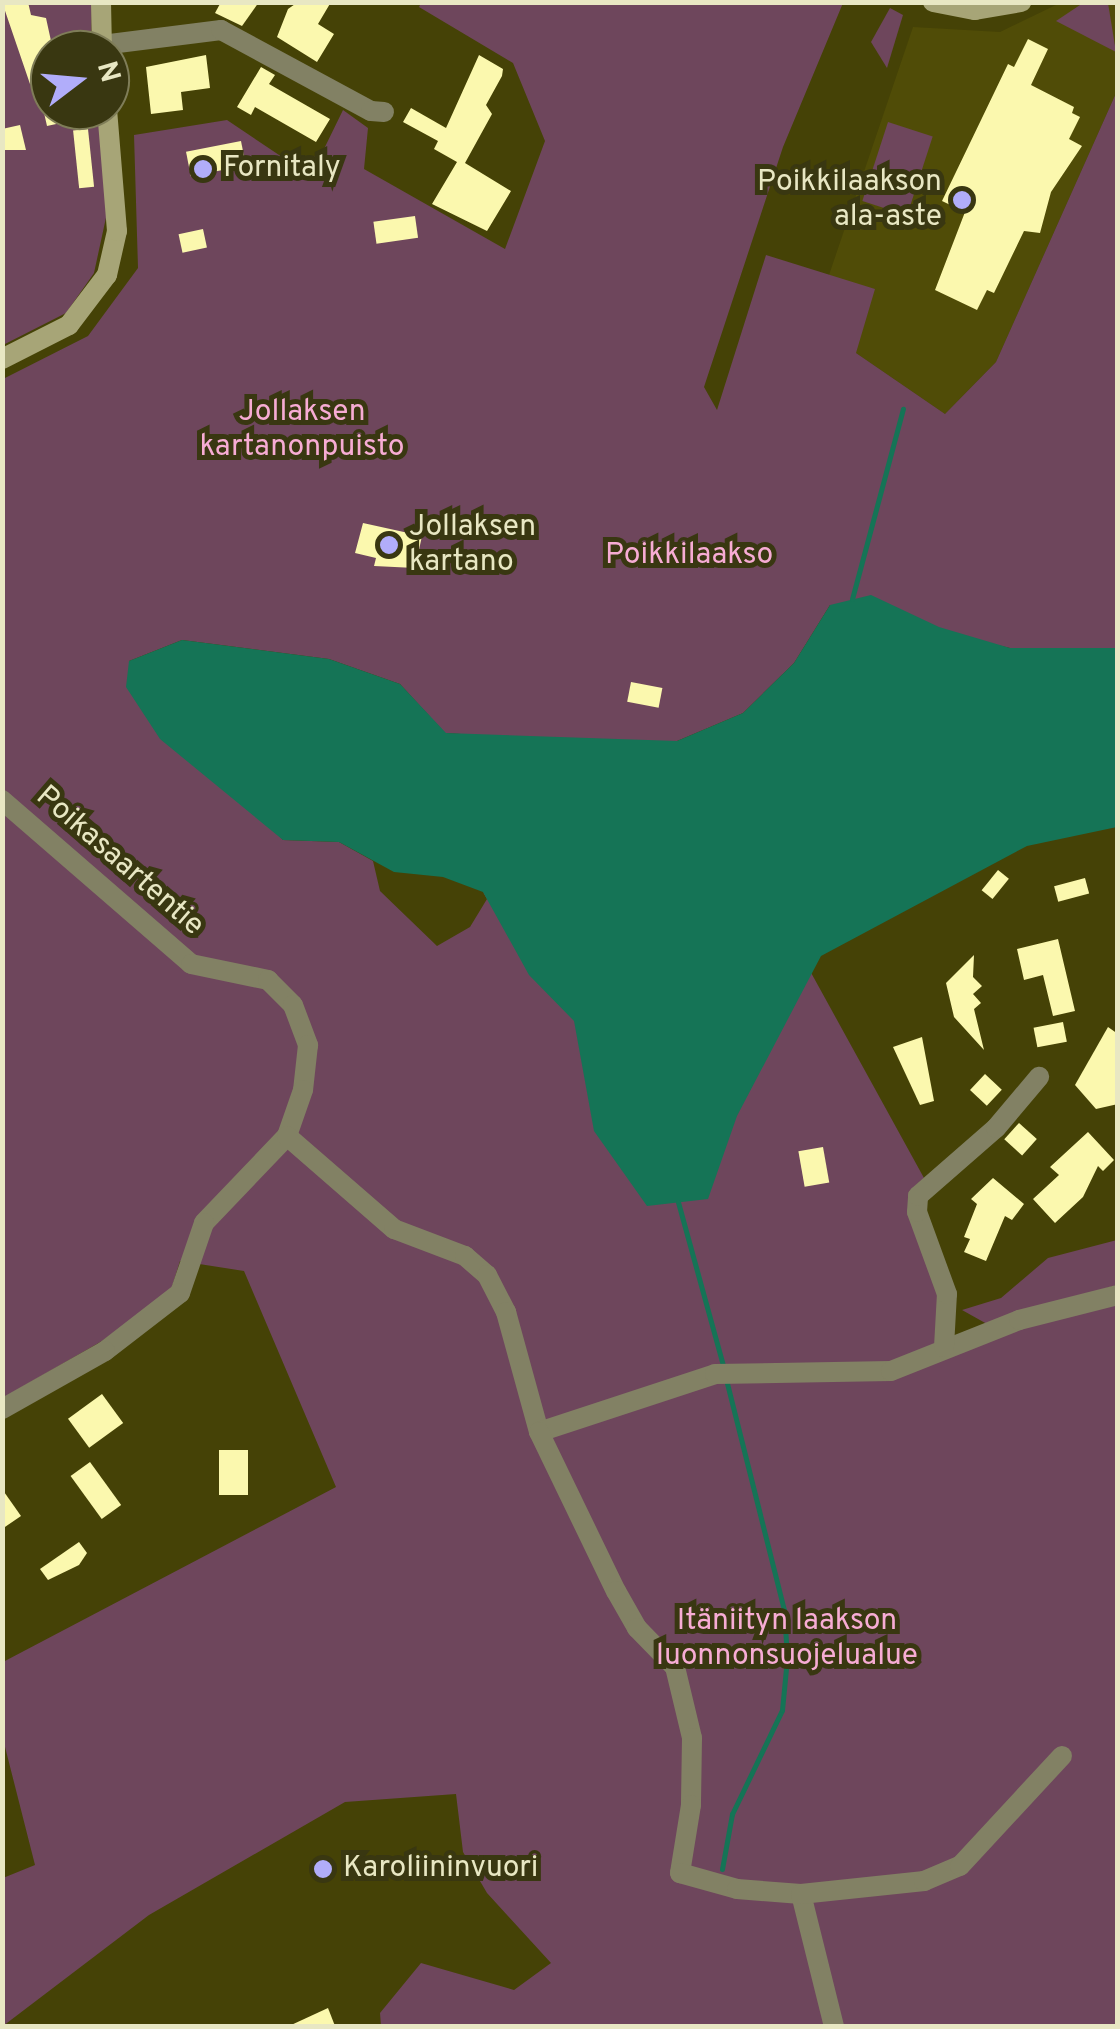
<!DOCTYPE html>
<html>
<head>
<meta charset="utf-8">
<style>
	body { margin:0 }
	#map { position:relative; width:1120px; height:2029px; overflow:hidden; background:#454206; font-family:Overpass,sans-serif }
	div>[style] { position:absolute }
	.built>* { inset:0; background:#504c07 }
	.green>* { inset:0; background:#6e465c; transform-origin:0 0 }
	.water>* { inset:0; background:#157456 }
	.stream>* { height:5px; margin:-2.5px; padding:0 2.5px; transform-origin:2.5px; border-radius:2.5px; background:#157456 }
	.building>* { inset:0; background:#fbf8ae; transform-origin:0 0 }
	.street>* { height:20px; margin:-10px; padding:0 10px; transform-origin:10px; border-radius:10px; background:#828164 }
	.secondary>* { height:20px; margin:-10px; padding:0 10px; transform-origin:10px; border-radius:10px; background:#a7a577 }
	.dots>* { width:28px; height:28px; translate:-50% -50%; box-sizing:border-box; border:5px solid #393711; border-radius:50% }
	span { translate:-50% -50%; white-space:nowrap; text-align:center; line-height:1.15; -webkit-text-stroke:10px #393711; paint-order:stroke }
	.poi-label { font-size:30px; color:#e8e7c3 }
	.left { translate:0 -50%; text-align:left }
	.right { translate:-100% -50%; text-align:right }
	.park-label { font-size:30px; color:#f7acd4 }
	.street-label { font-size:30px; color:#e8e7c3 }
	.frame { position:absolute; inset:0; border:5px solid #e8e7c3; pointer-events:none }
	.north { position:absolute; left:30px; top:30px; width:100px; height:100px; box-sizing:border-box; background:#393711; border:2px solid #7f7d58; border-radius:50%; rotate:74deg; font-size:28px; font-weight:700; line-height:40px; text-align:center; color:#e8e7c3 }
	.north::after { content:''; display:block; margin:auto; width:35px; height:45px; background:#b1adfa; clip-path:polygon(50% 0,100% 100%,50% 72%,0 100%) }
</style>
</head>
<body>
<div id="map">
	<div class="built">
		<i style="clip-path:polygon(1060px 3px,1117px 3px,1117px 91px,996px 362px,945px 414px,856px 353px,829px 275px,913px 27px,1000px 32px)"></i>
	</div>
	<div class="green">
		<i style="clip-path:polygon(3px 3px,92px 3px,91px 50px,50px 50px,50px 110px,98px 110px,107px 213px,94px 273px,66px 313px,3px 345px)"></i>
		<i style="clip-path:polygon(421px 3px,843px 3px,783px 147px,704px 387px,717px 410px,766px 255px,875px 289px,856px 353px,945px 414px,996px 362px,1117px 91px,1117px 648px,1010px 648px,830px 605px,794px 663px,743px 713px,677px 741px,608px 743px,445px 733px,400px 684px,329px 659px,182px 640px,129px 661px,283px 840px,339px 842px,373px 861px,380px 891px,437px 946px,470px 927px,487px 899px,483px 892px,750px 1090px,809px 969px,924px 1178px,915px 1186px,943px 1294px,936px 1338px,998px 1333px,1117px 1303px,1117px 2026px,381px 2026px,380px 2013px,421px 1963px,514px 1990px,551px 1963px,487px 1893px,463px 1852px,456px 1794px,345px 1802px,149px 1915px,3px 2026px,3px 1878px,35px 1865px,3px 1739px,3px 1662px,336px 1487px,244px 1271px,180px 1261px,171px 1290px,102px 1341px,3px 1398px,3px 379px,88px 336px,138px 268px,134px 135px,227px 120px,294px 165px,322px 153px,343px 110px,368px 128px,364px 169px,505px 249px,545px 141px,513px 63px,419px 7px)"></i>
		<i style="clip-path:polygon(1083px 3px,1108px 3px,1116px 52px,1056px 21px)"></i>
		<i style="clip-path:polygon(890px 8px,903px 15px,887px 68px,871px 42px)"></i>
		<i style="left:888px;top:122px;width:47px;height:83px;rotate:18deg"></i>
		<i style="clip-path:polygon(1117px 1240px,1117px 1285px,987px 1324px,962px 1310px,1001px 1298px,1048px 1258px)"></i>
	</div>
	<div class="water">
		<i style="clip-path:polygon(871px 595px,939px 627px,1010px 648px,1117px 648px,1117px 827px,1027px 846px,821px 956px,737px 1116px,708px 1199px,647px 1206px,594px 1131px,574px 1021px,529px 975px,483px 892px,443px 877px,394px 872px,339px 842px,283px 840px,160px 739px,126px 687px,129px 661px,182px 640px,329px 659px,400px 684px,446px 733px,677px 741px,743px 713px,794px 663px,830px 605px)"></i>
	</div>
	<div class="stream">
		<i style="left:852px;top:599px;width:197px;rotate:-75deg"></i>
		<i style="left:678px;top:1202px;width:169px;rotate:74.6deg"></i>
		<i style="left:722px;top:1869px;width:56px;rotate:-79.7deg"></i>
		<i style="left:732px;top:1814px;width:115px;rotate:-64.3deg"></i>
		<i style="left:782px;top:1710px;width:52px;rotate:-84.5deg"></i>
		<i style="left:787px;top:1658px;width:48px;rotate:-93.6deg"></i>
		<i style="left:784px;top:1610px;width:234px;rotate:-104.1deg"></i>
	</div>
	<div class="building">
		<i style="clip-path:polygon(2px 2px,28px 2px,31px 15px,46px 18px,53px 50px,50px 110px,92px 110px,93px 116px,47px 126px,37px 82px,30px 84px)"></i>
		<i style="clip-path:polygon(221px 2px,259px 2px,242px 26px,215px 13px)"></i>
		<i style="clip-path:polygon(298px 2px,331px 2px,318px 24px,334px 34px,317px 62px,277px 37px,288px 9px)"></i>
		<i style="clip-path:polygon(1028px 39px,1048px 49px,1031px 85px,1074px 107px,1072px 113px,1080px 117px,1069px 139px,1082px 146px,1051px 192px,1040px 233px,1024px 231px,994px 293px,987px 290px,977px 310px,935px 290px,965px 212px,942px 201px,1008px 64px,1014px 67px)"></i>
		<i style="clip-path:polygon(206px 55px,210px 88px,181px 92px,183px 110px,151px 114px,146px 67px)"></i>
		<i style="clip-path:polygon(479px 55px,503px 69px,502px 76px,486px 105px,492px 114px,465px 163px,511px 191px,487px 231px,432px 204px,457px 162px,434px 149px,438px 141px,403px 122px,411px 108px,446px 128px)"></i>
		<i style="clip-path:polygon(261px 67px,275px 75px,269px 84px,330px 119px,316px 142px,255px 107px,251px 115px,237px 107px)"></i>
		<i style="clip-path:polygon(20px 125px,26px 150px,2px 150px,2px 129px)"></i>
		<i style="left:88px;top:129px;width:58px;height:15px;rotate:84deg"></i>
		<i style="left:241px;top:141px;width:25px;height:56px;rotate:79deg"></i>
		<i style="left:415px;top:216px;width:22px;height:42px;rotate:82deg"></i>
		<i style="left:203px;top:229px;width:19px;height:25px;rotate:78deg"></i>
		<i style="clip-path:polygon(363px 523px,422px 536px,415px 568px,374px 566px,376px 558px,355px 553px)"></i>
		<i style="left:631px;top:682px;width:32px;height:20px;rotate:11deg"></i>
		<i style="left:998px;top:870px;width:14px;height:26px;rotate:39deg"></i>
		<i style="left:1085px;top:878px;width:16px;height:32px;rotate:75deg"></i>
		<i style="clip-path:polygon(1058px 939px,1075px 1011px,1053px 1016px,1043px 975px,1024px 980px,1017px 949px)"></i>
		<i style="clip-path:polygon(974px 955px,973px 977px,982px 986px,973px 994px,981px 1003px,974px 1009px,984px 1050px,954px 1017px,946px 983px)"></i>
		<i style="left:1063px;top:1022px;width:20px;height:30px;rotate:79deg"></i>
		<i style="clip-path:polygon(1108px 1027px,1118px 1034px,1118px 1104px,1096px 1109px,1075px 1085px)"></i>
		<i style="clip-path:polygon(922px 1037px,934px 1101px,920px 1105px,893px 1047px)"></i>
		<i style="left:985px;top:1074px;width:23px;height:22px;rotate:43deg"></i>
		<i style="left:1019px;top:1123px;width:24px;height:22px;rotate:42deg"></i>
		<i style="clip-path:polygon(1088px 1132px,1114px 1160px,1103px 1171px,1098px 1166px,1083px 1197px,1055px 1223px,1033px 1199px,1059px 1175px,1050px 1167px)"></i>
		<i style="left:823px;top:1147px;width:36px;height:25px;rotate:80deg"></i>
		<i style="clip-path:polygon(993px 1178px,1024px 1204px,1012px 1220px,1005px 1216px,986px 1261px,964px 1252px,970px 1239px,964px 1237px,977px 1204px,971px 1199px)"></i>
		<i style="left:102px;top:1394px;width:36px;height:42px;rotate:54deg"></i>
		<i style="left:248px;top:1450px;width:45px;height:29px;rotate:90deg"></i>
		<i style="left:90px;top:1462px;width:53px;height:24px;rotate:54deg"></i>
		<i style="clip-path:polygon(2px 1489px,21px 1516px,2px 1529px)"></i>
		<i style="clip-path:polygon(79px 1542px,87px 1553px,79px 1565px,48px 1580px,40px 1569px)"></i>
		<i style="clip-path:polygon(328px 2008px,335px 2026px,289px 2026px)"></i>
	</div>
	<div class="street">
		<i style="left:102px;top:45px;width:120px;rotate:-7.2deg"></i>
		<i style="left:221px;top:30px;width:170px;rotate:28.4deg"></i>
		<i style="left:371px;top:111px;width:13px;rotate:4deg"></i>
		<i style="left:2px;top:800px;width:250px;rotate:40.9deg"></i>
		<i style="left:191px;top:964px;width:79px;rotate:11.7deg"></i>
		<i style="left:268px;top:980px;width:35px;rotate:45deg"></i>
		<i style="left:293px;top:1005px;width:43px;rotate:69.4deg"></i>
		<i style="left:308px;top:1045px;width:45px;rotate:96.3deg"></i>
		<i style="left:303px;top:1090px;width:49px;rotate:109.2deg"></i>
		<i style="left:287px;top:1136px;width:120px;rotate:133.7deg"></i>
		<i style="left:204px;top:1223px;width:74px;rotate:108.9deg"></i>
		<i style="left:180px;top:1293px;width:95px;rotate:142.3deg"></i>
		<i style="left:105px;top:1351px;width:118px;rotate:150.6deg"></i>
		<i style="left:287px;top:1136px;width:142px;rotate:41deg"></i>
		<i style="left:394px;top:1229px;width:76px;rotate:20.8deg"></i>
		<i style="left:465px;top:1256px;width:29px;rotate:41deg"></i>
		<i style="left:487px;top:1275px;width:42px;rotate:62.8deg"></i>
		<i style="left:506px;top:1312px;width:124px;rotate:74.6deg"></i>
		<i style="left:539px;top:1432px;width:185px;rotate:-18.2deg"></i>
		<i style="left:715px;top:1374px;width:176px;rotate:-1deg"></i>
		<i style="left:891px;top:1371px;width:138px;rotate:-21.7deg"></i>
		<i style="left:1019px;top:1320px;width:102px;rotate:-14.2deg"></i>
		<i style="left:944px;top:1347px;width:53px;rotate:-86.8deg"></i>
		<i style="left:947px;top:1294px;width:87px;rotate:-110.1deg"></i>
		<i style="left:917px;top:1212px;width:16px;rotate:-86deg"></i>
		<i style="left:918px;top:1196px;width:103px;rotate:-41.1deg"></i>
		<i style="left:996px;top:1128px;width:67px;rotate:-49.9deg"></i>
		<i style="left:539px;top:1432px;width:177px;rotate:64.2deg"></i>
		<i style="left:616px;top:1591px;width:43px;rotate:60.4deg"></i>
		<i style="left:637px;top:1628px;width:54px;rotate:45.7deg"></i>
		<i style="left:675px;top:1667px;width:73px;rotate:76.5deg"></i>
		<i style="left:692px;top:1738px;width:67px;rotate:90.9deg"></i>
		<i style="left:691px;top:1805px;width:69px;rotate:99.2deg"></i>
		<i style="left:680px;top:1873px;width:59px;rotate:15.7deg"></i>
		<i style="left:737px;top:1889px;width:64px;rotate:4.5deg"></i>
		<i style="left:801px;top:1894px;width:136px;rotate:76deg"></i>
		<i style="left:801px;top:1894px;width:124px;rotate:-6deg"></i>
		<i style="left:924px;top:1881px;width:39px;rotate:-23deg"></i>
		<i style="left:960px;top:1866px;width:150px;rotate:-47.2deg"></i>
	</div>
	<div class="secondary">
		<i style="left:101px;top:2px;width:48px;rotate:88.8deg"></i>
		<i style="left:933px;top:2px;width:43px;rotate:10.8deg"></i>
		<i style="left:975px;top:10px;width:47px;rotate:-9.9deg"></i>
		<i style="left:2px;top:359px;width:75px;rotate:-26.9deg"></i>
		<i style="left:69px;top:325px;width:63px;rotate:-52.8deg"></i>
		<i style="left:107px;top:275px;width:45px;rotate:-77.2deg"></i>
		<i style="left:117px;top:231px;width:121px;rotate:-94.7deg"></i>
	</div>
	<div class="dots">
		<i style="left:203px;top:169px;background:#b1adfa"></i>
		<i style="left:962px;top:200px;background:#b1adfa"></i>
		<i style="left:389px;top:545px;background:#b1adfa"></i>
		<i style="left:323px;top:1869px;background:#b1adfa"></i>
	</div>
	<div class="poi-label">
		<span class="left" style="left:223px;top:169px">Fornitaly</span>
		<span class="right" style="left:942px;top:200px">Poikkilaakson<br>ala-aste</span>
		<span class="left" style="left:409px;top:545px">Jollaksen<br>kartano</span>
		<span class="left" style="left:343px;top:1869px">Karoliininvuori</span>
	</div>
	<div class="park-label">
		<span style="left:302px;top:430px">Jollaksen<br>kartanonpuisto</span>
		<span style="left:689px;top:556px">Poikkilaakso</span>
		<span style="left:787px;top:1639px">Itäniityn laakson<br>luonnonsuojelualue</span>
	</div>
	<div class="street-label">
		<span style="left:119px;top:862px;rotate:41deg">Poikasaartentie</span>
	</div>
	<div class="frame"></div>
	<div class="north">N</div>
</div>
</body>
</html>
